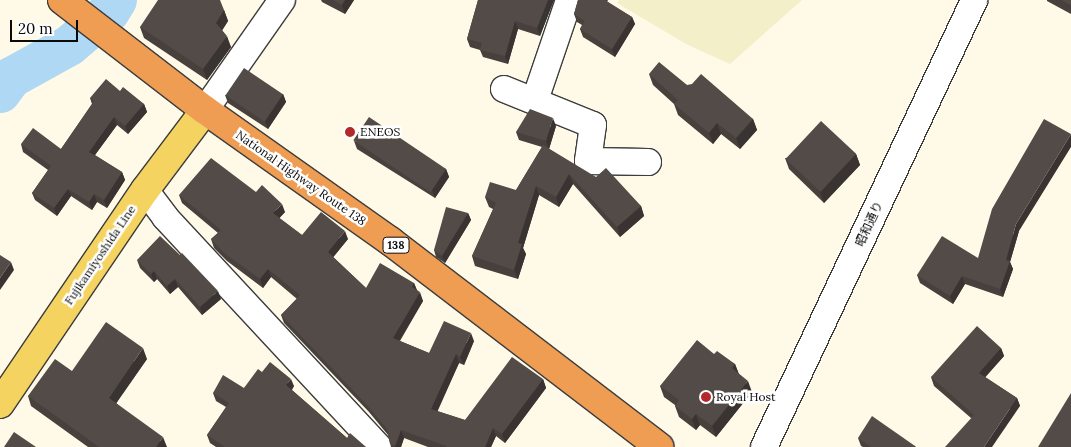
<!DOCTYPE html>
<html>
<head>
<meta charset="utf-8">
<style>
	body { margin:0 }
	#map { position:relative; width:1071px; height:447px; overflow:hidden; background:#fefae7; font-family:Lora,"Noto Sans JP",serif }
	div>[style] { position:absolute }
	.farmland>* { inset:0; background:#f2efc9 }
	.river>* { height:41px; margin:-20.5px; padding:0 20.5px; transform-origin:20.5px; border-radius:20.5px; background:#aed8f3 }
	.roads { filter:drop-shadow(1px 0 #3d3d3d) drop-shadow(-1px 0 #3d3d3d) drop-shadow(0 1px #3d3d3d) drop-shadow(0 -1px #3d3d3d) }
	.minor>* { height:26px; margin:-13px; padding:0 13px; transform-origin:13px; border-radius:13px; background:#fff }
	.major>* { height:28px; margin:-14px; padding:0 14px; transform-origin:14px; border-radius:14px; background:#f4d361 }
	.highway>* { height:28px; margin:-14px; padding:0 14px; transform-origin:14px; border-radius:14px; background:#f09d54 }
	.wall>* { inset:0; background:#47403d }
	.shaded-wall>* { inset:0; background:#393432 }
	.building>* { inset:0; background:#524b47; transform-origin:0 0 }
	.dots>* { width:14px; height:14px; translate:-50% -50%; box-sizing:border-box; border:2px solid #fff; border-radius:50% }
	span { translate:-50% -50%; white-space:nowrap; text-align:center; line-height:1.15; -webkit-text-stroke:5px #fff; paint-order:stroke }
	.shield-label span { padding:1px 4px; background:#fff; border:1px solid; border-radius:4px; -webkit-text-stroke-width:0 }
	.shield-label { font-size:11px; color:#0a0a0a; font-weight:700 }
	.poi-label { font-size:12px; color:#0a0a0a }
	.left { translate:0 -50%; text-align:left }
	.street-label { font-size:12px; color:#0a0a0a }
	.scale { position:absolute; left:10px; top:20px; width:68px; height:22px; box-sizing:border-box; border:2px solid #0a0a0a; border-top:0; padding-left:6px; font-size:15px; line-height:18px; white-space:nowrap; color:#0a0a0a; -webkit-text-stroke:4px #fff; paint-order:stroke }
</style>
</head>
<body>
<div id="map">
	<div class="farmland">
		<i style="clip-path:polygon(619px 0,802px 0,730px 64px,686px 44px,617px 3px)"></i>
	</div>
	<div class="river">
		<i style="left:0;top:92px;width:19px;rotate:-54deg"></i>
		<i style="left:11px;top:77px;width:66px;rotate:-28.9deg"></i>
		<i style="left:69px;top:45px;width:52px;rotate:-40.4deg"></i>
		<i style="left:109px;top:11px;width:13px;rotate:-58deg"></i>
	</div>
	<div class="roads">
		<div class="minor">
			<i style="left:504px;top:89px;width:96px;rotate:22deg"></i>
			<i style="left:593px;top:125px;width:36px;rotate:98deg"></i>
			<i style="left:588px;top:161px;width:60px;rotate:1deg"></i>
			<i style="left:535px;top:100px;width:106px;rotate:-71.2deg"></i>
			<i style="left:205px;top:110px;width:134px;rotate:-55deg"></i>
			<i style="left:145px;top:190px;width:34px;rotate:53deg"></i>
			<i style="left:165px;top:217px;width:314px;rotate:47.1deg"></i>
			<i style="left:764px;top:447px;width:494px;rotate:-64.8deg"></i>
		</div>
		<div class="major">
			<i style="left:0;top:404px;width:258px;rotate:-55.9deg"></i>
			<i style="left:145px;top:190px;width:100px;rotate:-53.1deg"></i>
		</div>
		<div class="highway">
			<i style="left:62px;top:0;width:180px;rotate:37.6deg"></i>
			<i style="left:205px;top:110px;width:227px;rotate:35.3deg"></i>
			<i style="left:390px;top:241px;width:339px;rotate:37.4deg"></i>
		</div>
	</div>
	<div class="wall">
		<i style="clip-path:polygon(321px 0,354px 0,345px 14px,322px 2px)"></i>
		<i style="clip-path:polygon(478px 0,554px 0,540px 36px,518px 29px,508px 64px,483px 57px,480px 50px,470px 47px,467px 39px)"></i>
		<i style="clip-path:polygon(578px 0,608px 0,607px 2px,632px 17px,635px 24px,615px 57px,583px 37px,580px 29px,582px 25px,577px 22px,574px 14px)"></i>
		<i style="clip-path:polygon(1047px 0,1071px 0,1071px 14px,1047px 1px)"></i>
		<i style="clip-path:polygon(224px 10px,228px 21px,222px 30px,231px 47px,207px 80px,144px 38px,140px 27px)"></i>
		<i style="clip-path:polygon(649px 74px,687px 85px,753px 119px,757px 130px,740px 149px,721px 134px,713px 144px,678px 115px,674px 104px,653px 85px)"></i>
		<i style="clip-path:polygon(120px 91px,144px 104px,147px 112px,128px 134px,117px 125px,95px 155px,122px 172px,125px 180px,107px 208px,97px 202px,92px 210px,71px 196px,57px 216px,35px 200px,32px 193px,48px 170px,23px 152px,21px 144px,61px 149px,92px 104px,90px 98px)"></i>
		<i style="clip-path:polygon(283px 94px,286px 102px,268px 129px,228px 103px,225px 95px)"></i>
		<i style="clip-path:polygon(556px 126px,549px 149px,641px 206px,644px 216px,620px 237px,573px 184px,559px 207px,539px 195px,523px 248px,526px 254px,518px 279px,475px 266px,472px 256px,493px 209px,489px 207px,485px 197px,516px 190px,542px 147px,519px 140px,516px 132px)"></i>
		<i style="clip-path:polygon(354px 141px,446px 169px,449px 177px,435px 198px,357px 149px)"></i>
		<i style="clip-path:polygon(856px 154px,860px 165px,824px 203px,789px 169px,785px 158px)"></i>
		<i style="clip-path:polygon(179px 195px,285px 212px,279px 218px,302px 235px,348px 239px,333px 257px,366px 288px,414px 283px,417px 290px,423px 301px,400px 341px,429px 353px,474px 341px,464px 365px,459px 363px,437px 411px,465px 420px,543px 379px,546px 388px,505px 443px,496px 436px,491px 447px,428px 447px,404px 438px,401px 447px,391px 447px,388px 435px,369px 412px,284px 323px,281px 315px,297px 299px,271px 277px,263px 288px,227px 261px,214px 248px,211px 239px,218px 233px,182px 203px)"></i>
		<i style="clip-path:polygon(468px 213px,471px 220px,445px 263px,436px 257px,434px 250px)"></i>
		<i style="clip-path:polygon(1019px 231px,1010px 262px,1013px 269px,1003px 297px,965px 284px,953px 304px,920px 283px,917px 275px,978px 258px)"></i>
		<i style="clip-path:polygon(137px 260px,221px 299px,202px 315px,178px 287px,170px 294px,157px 279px,154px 282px,140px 268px)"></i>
		<i style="clip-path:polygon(1001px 348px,1004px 356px,985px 377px,1017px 398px,1020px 406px,971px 418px,934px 386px,931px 377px)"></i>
		<i style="clip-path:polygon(714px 354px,735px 364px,739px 374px,752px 392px,716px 437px,700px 425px,696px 430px,679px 417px,675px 406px,675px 405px,664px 397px,660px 386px)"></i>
		<i style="clip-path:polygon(147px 359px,116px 403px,167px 447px,88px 447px,31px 406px,28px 396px,72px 371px)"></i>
		<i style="clip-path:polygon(262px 372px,294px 386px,292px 390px,347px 438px,366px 447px,216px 447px,210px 443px,207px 435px,226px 407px,216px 401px,213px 393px,244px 388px)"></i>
		<i style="clip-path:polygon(858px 438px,915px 446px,916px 447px,863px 447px,861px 446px)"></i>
	</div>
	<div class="shaded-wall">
		<i style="clip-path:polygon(345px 0,354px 0,345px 14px,342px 5px)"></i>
		<i style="clip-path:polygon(548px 0,554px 0,540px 36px,537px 28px)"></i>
		<i style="clip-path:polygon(224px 10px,228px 21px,220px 34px,216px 23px)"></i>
		<i style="clip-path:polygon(632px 17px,635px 24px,615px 57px,612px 49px)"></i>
		<i style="clip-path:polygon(515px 21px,518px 29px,508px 64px,505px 56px)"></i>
		<i style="clip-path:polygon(227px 36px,231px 47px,207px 80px,203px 69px)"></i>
		<i style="clip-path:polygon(283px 94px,286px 102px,268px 129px,265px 121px)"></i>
		<i style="clip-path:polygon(144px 104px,147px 112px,128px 134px,125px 126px)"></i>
		<i style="clip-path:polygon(114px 117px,117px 125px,92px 159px,89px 152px)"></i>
		<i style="clip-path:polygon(553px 118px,556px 126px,549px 149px,546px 141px)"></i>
		<i style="clip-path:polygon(753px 119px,757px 130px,740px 149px,736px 138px)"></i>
		<i style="clip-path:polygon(717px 123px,721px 134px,713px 144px,709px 133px)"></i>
		<i style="clip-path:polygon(1071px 134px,1071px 147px,1019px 231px,1010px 262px,1013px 269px,1003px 297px,1000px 289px,1006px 260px,1016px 224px)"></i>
		<i style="clip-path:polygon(856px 154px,860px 165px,824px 203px,820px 192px)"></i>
		<i style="clip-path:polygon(446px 169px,449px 177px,435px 198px,432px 190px)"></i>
		<i style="clip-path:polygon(122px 172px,125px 180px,107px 208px,104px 200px)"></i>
		<i style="clip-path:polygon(569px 174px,573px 184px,559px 207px,556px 197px)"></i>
		<i style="clip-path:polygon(536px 186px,539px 195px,523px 248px,526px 254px,518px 279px,514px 270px,518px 243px)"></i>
		<i style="clip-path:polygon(68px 189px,71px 196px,57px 216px,54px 208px)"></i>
		<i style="clip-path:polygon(94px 194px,97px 202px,92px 210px,89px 202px)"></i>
		<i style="clip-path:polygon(282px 204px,285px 212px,276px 222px,273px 213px)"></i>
		<i style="clip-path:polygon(641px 206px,644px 216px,620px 237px,617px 227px)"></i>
		<i style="clip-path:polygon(468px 213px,471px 220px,445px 263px,442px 256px)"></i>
		<i style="clip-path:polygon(345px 231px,348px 239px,331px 260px,328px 252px)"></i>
		<i style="clip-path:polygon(11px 262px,14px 270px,0 290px,0 278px)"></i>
		<i style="clip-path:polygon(268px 269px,271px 277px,263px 288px,260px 279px)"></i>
		<i style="clip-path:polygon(154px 271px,157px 279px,154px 282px,151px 274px)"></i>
		<i style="clip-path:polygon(962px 276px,965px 284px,953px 304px,950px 296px)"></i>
		<i style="clip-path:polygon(175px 279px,178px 287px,170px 294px,167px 286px)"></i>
		<i style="clip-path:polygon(414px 283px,417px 291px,412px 287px)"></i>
		<i style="clip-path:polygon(218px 291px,221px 299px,202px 315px,200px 307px)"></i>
		<i style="clip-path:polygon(420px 292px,423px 301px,396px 346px,393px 338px)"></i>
		<i style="clip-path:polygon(471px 333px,474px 341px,464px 365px,460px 357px)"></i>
		<i style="clip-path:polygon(143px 348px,147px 359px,113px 408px,109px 398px)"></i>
		<i style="clip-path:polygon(1001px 348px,1004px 356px,982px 381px,979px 373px)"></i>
		<i style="clip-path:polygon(456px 354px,459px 363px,435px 417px,431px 409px)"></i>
		<i style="clip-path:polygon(735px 364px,739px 375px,732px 368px)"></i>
		<i style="clip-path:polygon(291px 379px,294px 386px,289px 393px,286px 385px)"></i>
		<i style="clip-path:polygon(543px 379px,546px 388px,505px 443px,502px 434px)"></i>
		<i style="clip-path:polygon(748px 381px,752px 392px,716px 437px,712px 426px)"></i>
		<i style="clip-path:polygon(1017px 398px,1020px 406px,992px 447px,984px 447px)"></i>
		<i style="clip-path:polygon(696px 414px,700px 425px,696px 430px,692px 419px)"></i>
		<i style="clip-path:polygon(493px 428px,496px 436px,491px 447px,485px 447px)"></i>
		<i style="clip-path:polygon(401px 430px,404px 438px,401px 447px,395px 447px)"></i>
		<i style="clip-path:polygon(163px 437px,167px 447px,156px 447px)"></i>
	</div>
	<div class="building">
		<i style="clip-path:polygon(158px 0,220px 0,224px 10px,216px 23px,227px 36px,203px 69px,140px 27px)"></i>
		<i style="clip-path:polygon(333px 0,345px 0,342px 5px)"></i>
		<i style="clip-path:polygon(478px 0,548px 0,537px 28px,515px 21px,505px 56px,480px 50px,482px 43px,467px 39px)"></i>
		<i style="clip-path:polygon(578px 0,605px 0,632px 17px,612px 49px,580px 29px,585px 21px,574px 14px)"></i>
		<i style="clip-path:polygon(1061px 0,1071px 0,1071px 5px)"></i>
		<i style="clip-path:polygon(659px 62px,687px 85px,692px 84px,701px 74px,753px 119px,736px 138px,717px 123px,709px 133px,674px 104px,678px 100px,649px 74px)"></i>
		<i style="left:244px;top:68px;width:47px;height:33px;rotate:34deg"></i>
		<i style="clip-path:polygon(106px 79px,120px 91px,123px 87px,144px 104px,125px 126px,114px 117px,89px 152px,122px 172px,104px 200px,94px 194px,89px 202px,68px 189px,54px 208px,32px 193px,51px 166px,21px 144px,33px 128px,61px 149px,94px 101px,90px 98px)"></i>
		<i style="clip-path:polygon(530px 109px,553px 118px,546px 141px,516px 132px)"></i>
		<i style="left:369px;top:117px;width:93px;height:28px;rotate:34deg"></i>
		<i style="clip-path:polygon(1044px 119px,1071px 134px,1016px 224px,1006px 260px,1010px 261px,1000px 289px,962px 276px,950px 296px,917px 275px,942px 236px,978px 258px,992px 209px)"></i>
		<i style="left:821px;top:121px;width:48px;height:52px;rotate:43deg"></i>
		<i style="clip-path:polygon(543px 145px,596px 177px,606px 168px,641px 206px,617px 227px,569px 174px,556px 197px,536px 186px,518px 243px,522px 244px,514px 270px,472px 256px,496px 203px,485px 197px,490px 182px,516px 190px)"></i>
		<i style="clip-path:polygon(211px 158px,256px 192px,262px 185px,282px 204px,273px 213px,302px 235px,321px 212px,345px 231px,328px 252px,366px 288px,380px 263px,414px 283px,412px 287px,420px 292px,393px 338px,429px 353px,444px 321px,471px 333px,460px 357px,456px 354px,431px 409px,465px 420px,512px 357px,543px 379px,502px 434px,493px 428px,485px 447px,446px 447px,446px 446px,401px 430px,395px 446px,390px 444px,387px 429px,366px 404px,281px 315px,300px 295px,268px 269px,260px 279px,224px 253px,211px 239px,221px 230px,179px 195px)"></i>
		<i style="clip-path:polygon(446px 207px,468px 213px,442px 256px,434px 250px)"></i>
		<i style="clip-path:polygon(160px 236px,180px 255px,182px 253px,218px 291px,200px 307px,175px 279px,167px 286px,154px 271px,151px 274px,137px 260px)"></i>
		<i style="clip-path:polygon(0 255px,11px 262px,0 278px)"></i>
		<i style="clip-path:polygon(106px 322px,143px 348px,109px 398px,163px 437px,156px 447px,99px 447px,28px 396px,55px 359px,72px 371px)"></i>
		<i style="clip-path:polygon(977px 326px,1001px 348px,979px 373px,1017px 398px,984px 447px,945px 447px,974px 415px,931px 377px)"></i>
		<i style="clip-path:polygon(697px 340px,714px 354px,717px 351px,735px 364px,732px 368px,748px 381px,712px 426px,696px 414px,692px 419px,675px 406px,679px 400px,660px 386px)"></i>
		<i style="clip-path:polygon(270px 362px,291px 379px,286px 385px,347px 438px,350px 433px,366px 447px,225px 447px,207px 435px,229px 403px,213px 393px,223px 375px,244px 388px,258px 369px,262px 372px)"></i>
		<i style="clip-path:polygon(1071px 393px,1071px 447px,1038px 447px)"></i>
		<i style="clip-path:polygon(872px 416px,915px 446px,914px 447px,871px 447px,858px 438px)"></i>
		<i style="clip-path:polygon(14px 432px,36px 447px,4px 447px)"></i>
	</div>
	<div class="dots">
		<i style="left:350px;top:132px;background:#b4282c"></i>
		<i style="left:706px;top:397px;background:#b4282c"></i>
	</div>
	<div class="shield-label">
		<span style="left:396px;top:245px">138</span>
	</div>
	<div class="poi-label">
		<span class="left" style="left:360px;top:132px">ENEOS</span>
		<span class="left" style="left:716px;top:397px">Royal Host</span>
	</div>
	<div class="street-label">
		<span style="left:301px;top:178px;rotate:35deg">National Highway Route 138</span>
		<span style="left:869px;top:224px;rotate:-65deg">昭和通り</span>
		<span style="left:100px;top:255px;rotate:-56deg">Fujikamiyoshida Line</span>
	</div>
	<div class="scale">20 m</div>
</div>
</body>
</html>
